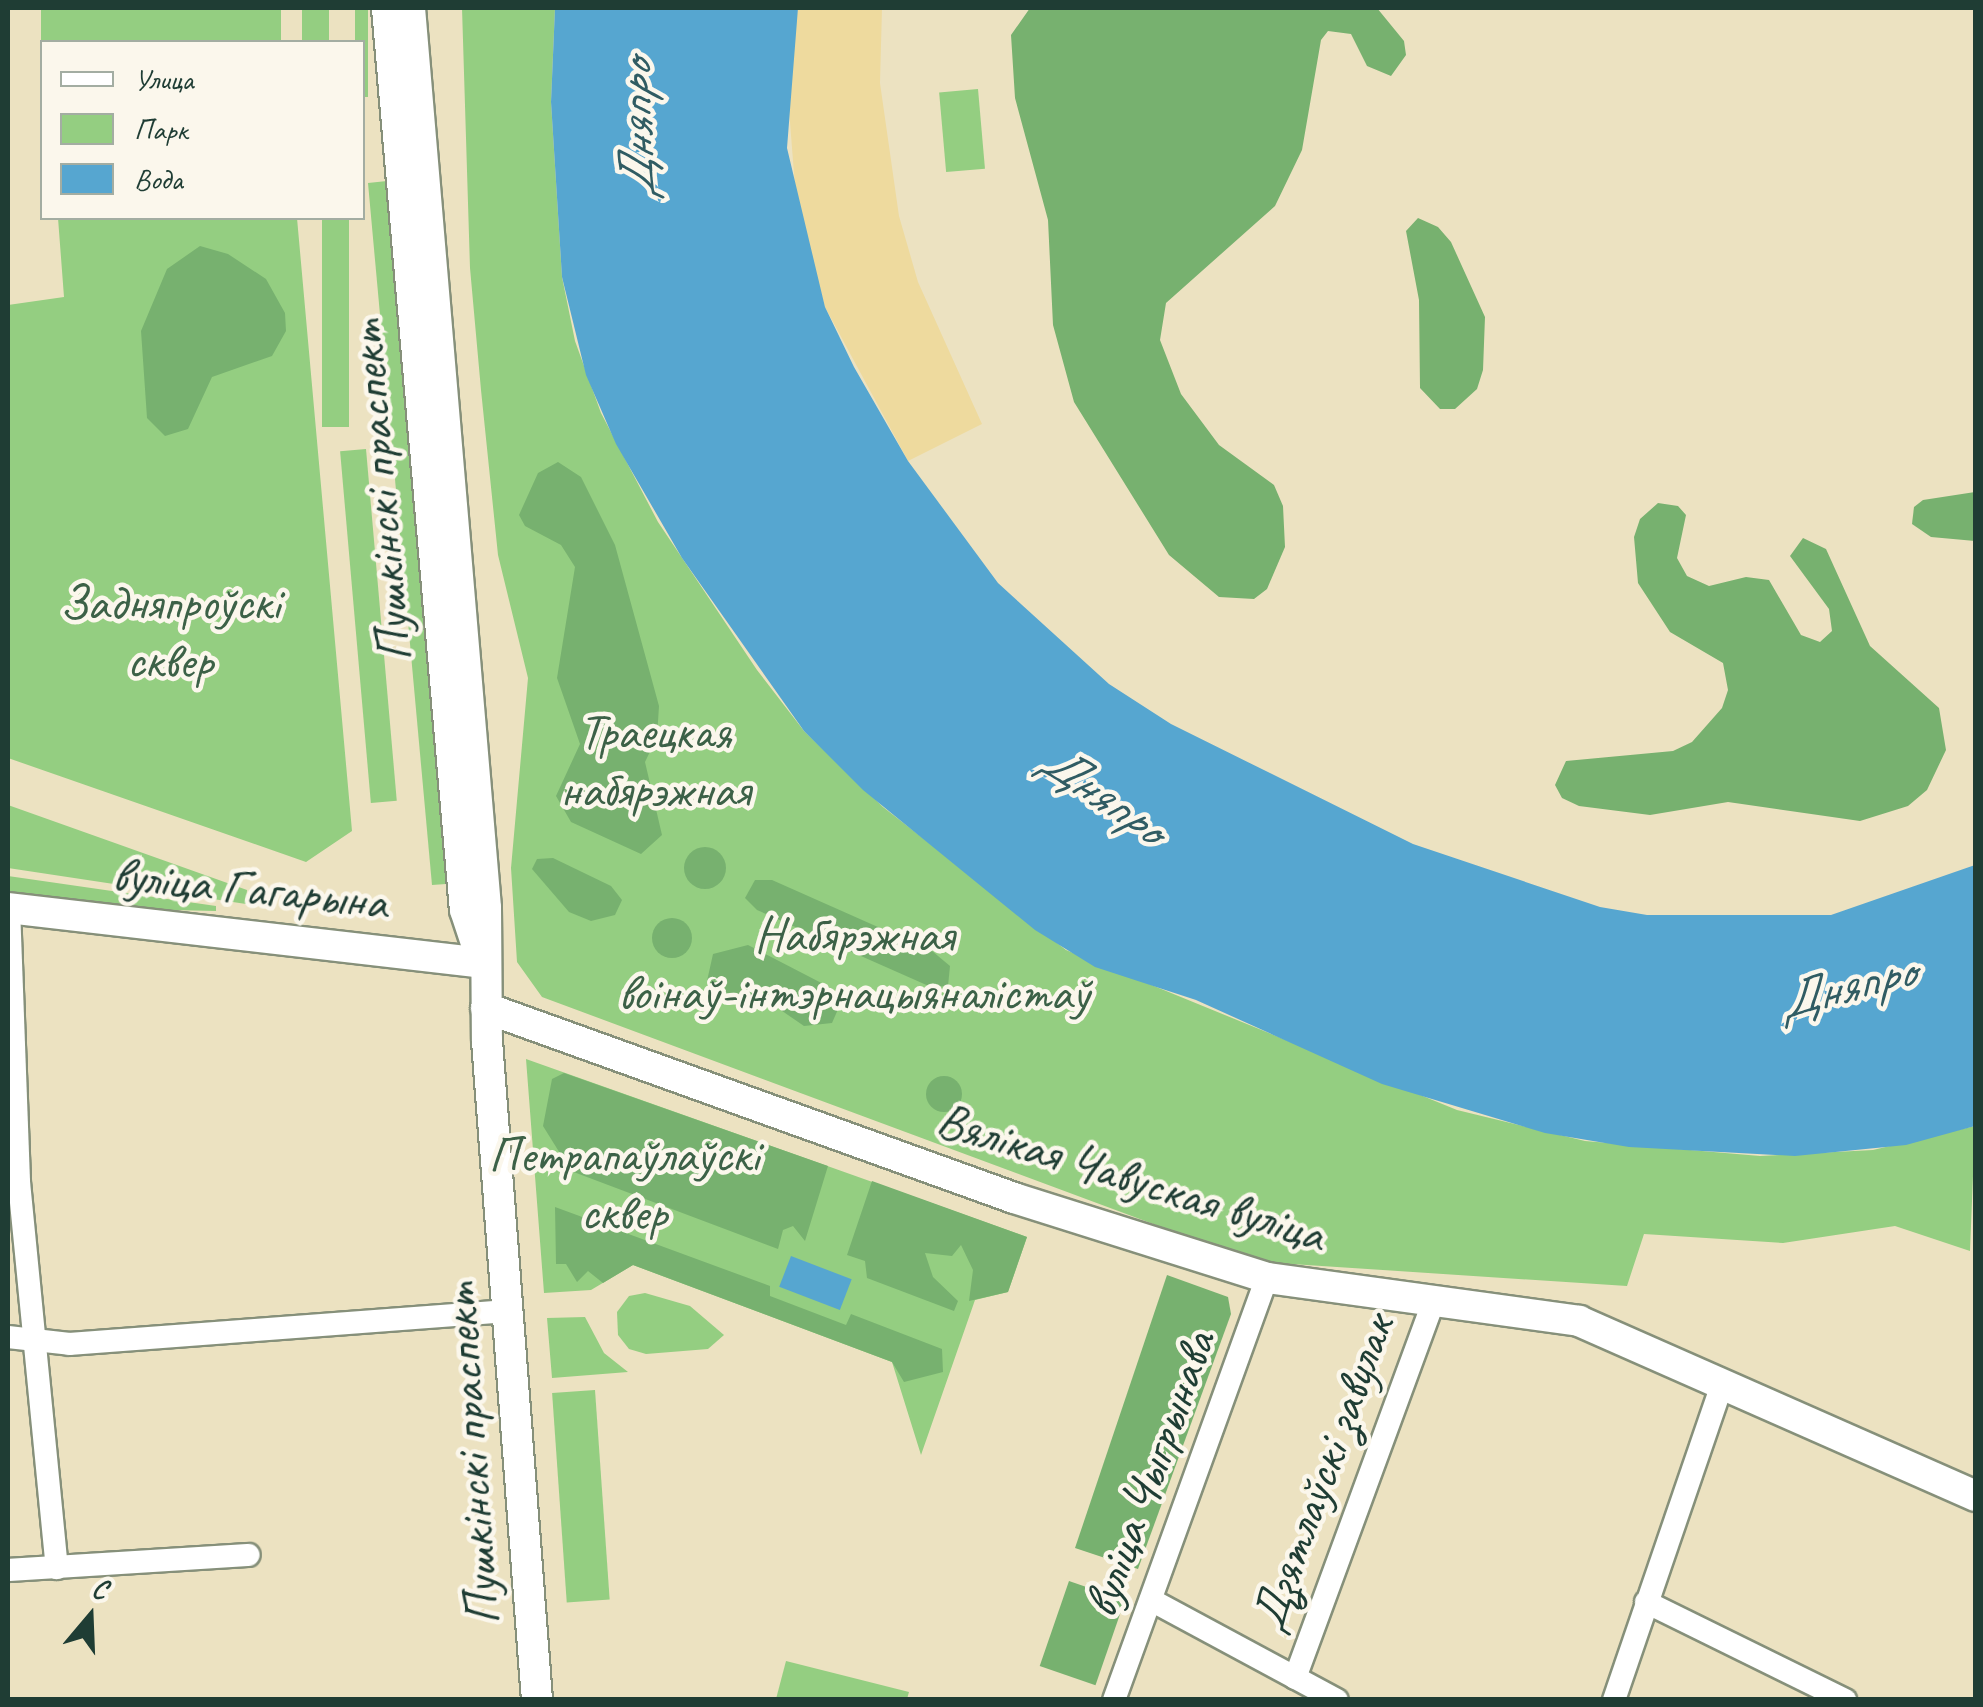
<!DOCTYPE html>
<html>
<head>
<meta charset="utf-8">
<style>
	body { margin:0 }
	#map { position:relative; width:1983px; height:1707px; overflow:hidden; background:#ece2c1; font-family:Caveat,sans-serif }
	div>[style] { position:absolute }
	.green>* { inset:0; background:#94ce81; transform-origin:0 0 }
	.forest>* { inset:0; background:#77b16f; transform-origin:0 0 }
	.round { border-radius:50% }
	.sand>* { inset:0; background:#eeda9e }
	.water>* { inset:0; background:#56a6d0; transform-origin:0 0 }
	.roads { filter:drop-shadow(2px 0 #86907a) drop-shadow(-2px 0 #86907a) drop-shadow(0 2px #86907a) drop-shadow(0 -2px #86907a) }
	.minor>* { height:22px; margin:-11px; padding:0 11px; transform-origin:11px; border-radius:11px; background:#fff }
	.major>* { height:30px; margin:-15px; padding:0 15px; transform-origin:15px; border-radius:15px; background:#fff }
	span { translate:-50% -50%; white-space:nowrap; text-align:center; line-height:1.15; -webkit-text-stroke:9px #fbf7ec; paint-order:stroke }
	.street-label { font-size:50px; color:#1f3d34 }
	.park-label { font-size:50px; color:#3c6147 }
	.water-label { font-size:52px; color:#305c63; font-style:italic }
	.frame { position:absolute; inset:0; border:10px solid #1f3d34; pointer-events:none }
	.legend { position:absolute; left:40px; top:40px; width:325px; height:180px; box-sizing:border-box; background:#fbf7ec; border:2px solid #a3ada2; margin:0; padding:12px 18px; list-style:none; font-size:30px; color:#1f3d34 }
	.legend li { display:flex; align-items:center; gap:20px; height:50px }
	.legend b { width:50px; border:2px solid #a3ada2 }
	.north { position:absolute; left:40px; top:1567px; width:100px; height:100px; -webkit-text-stroke:8px #fbf7ec; paint-order:stroke; rotate:19deg; font-size:28px; font-weight:700; line-height:40px; text-align:center; color:#1f3d34 }
	.north::after { content:''; display:block; margin:auto; width:35px; height:45px; background:#1f3d34; clip-path:polygon(50% 0,100% 100%,50% 72%,0 100%) }
</style>
</head>
<body>
<div id="map">
	<div class="green">
		<i style="left:41px;top:8px;width:240px;height:34px"></i>
		<i style="left:302px;top:8px;width:27px;height:34px"></i>
		<i style="left:355px;top:8px;width:13px;height:89px"></i>
		<i style="clip-path:polygon(462px 8px,555px 8px,551px 102px,562px 277px,575px 341px,601px 413px,658px 522px,757px 670px,804px 731px,883px 807px,1066px 950px,1457px 1110px,1585px 1141px,1760px 1156px,1873px 1150px,1975px 1126px,1970px 1251px,1895px 1226px,1783px 1243px,1644px 1234px,1627px 1286px,1276px 1263px,1234px 1254px,542px 997px,517px 962px,511px 868px,528px 678px,498px 555px,481px 390px,470px 268px)"></i>
		<i style="left:978px;top:89px;width:80px;height:39px;rotate:85deg"></i>
		<i style="clip-path:polygon(387px 181px,446px 884px,432px 885px,368px 183px)"></i>
		<i style="clip-path:polygon(58px 218px,297px 218px,352px 831px,306px 862px,8px 758px,8px 305px,64px 297px)"></i>
		<i style="left:322px;top:218px;width:27px;height:209px"></i>
		<i style="left:366px;top:449px;width:353px;height:26px;rotate:85deg"></i>
		<i style="clip-path:polygon(8px 805px,247px 890px,246px 904px,8px 868px)"></i>
		<i style="clip-path:polygon(8px 876px,216px 906px,216px 911px,126px 909px,8px 891px)"></i>
		<i style="clip-path:polygon(526px 1059px,1027px 1237px,1008px 1292px,975px 1300px,921px 1455px,892px 1362px,633px 1265px,591px 1290px,544px 1293px)"></i>
		<i style="clip-path:polygon(645px 1293px,690px 1306px,724px 1335px,708px 1349px,646px 1354px,629px 1349px,618px 1335px,617px 1312px,629px 1296px)"></i>
		<i style="clip-path:polygon(585px 1317px,604px 1353px,628px 1372px,552px 1378px,547px 1318px)"></i>
		<i style="left:595px;top:1390px;width:210px;height:43px;rotate:86deg"></i>
		<i style="clip-path:polygon(786px 1661px,909px 1692px,907px 1699px,776px 1699px)"></i>
	</div>
	<div class="forest">
		<i style="clip-path:polygon(1030px 8px,1377px 8px,1404px 41px,1406px 55px,1391px 76px,1367px 66px,1351px 34px,1328px 31px,1321px 40px,1302px 150px,1275px 206px,1166px 303px,1160px 340px,1181px 394px,1219px 445px,1274px 485px,1283px 506px,1285px 547px,1267px 589px,1254px 599px,1219px 597px,1169px 555px,1074px 402px,1053px 325px,1048px 220px,1015px 98px,1011px 35px)"></i>
		<i style="clip-path:polygon(1418px 218px,1438px 227px,1451px 242px,1485px 317px,1483px 370px,1477px 389px,1455px 409px,1440px 409px,1420px 388px,1419px 300px,1406px 231px)"></i>
		<i style="clip-path:polygon(200px 246px,228px 254px,266px 279px,285px 313px,286px 331px,272px 356px,212px 377px,188px 429px,165px 436px,147px 418px,141px 331px,167px 269px)"></i>
		<i style="clip-path:polygon(558px 462px,581px 477px,615px 545px,659px 706px,657px 737px,645px 762px,662px 835px,641px 854px,571px 822px,556px 796px,580px 744px,557px 678px,575px 567px,561px 545px,525px 526px,519px 515px,538px 473px)"></i>
		<i style="clip-path:polygon(1975px 492px,1975px 541px,1931px 537px,1912px 524px,1914px 507px,1923px 500px)"></i>
		<i style="clip-path:polygon(1658px 503px,1678px 506px,1686px 515px,1677px 558px,1687px 576px,1709px 586px,1746px 577px,1769px 580px,1801px 635px,1820px 642px,1832px 631px,1829px 609px,1790px 556px,1803px 538px,1826px 549px,1870px 646px,1939px 708px,1946px 750px,1927px 790px,1908px 806px,1860px 821px,1728px 802px,1650px 815px,1579px 806px,1562px 798px,1555px 785px,1566px 761px,1673px 751px,1692px 742px,1722px 708px,1728px 690px,1723px 663px,1670px 632px,1638px 583px,1634px 537px,1640px 519px)"></i>
		<i class="round" style="left:684px;top:847px;width:42px;height:42px"></i>
		<i style="clip-path:polygon(553px 858px,611px 886px,622px 900px,615px 915px,591px 921px,569px 912px,532px 869px,537px 859px)"></i>
		<i style="clip-path:polygon(755px 880px,772px 880px,932px 951px,950px 966px,948px 986px,931px 987px,757px 910px,745px 898px)"></i>
		<i class="round" style="left:652px;top:918px;width:40px;height:40px"></i>
		<i style="clip-path:polygon(748px 945px,833px 989px,839px 1007px,832px 1023px,804px 1026px,772px 1004px,728px 994px,707px 981px,713px 954px)"></i>
		<i style="clip-path:polygon(564px 1073px,828px 1166px,805px 1241px,793px 1226px,783px 1230px,778px 1249px,571px 1171px,543px 1126px,552px 1079px)"></i>
		<i class="round" style="left:926px;top:1076px;width:36px;height:36px"></i>
		<i style="clip-path:polygon(872px 1181px,1027px 1237px,1008px 1292px,969px 1301px,973px 1270px,961px 1245px,952px 1256px,925px 1253px,933px 1277px,958px 1301px,954px 1311px,867px 1278px,865px 1261px,847px 1255px)"></i>
		<i style="clip-path:polygon(555px 1207px,770px 1286px,770px 1296px,846px 1325px,851px 1314px,942px 1349px,943px 1372px,904px 1382px,892px 1362px,633px 1265px,603px 1283px,588px 1271px,577px 1282px,566px 1264px,556px 1264px)"></i>
		<i style="clip-path:polygon(1167px 1275px,1228px 1297px,1231px 1314px,1138px 1569px,1075px 1548px)"></i>
		<i style="left:1069px;top:1581px;width:59px;height:90px;rotate:19deg"></i>
	</div>
	<div class="sand">
		<i style="clip-path:polygon(798px 8px,882px 8px,880px 83px,899px 216px,918px 282px,982px 424px,908px 461px,825px 307px,796px 199px,787px 84px)"></i>
	</div>
	<div class="water">
		<i style="clip-path:polygon(555px 8px,798px 8px,787px 148px,825px 307px,854px 367px,908px 461px,998px 583px,1109px 684px,1171px 724px,1413px 844px,1600px 907px,1647px 915px,1831px 915px,1975px 865px,1975px 1126px,1906px 1145px,1795px 1156px,1629px 1147px,1545px 1133px,1382px 1084px,1196px 1000px,1095px 967px,1035px 930px,863px 790px,804px 731px,682px 558px,616px 444px,586px 375px,562px 277px,551px 102px)"></i>
		<i style="left:791px;top:1256px;width:65px;height:33px;rotate:21deg"></i>
	</div>
	<div class="roads">
		<div class="minor">
			<i style="left:9px;top:908px;width:274px;rotate:87.9deg"></i>
			<i style="left:19px;top:1182px;width:388px;rotate:84.4deg"></i>
			<i style="left:8px;top:1337px;width:62px;rotate:6.4deg"></i>
			<i style="left:70px;top:1344px;width:438px;rotate:-4.3deg"></i>
			<i style="left:8px;top:1570px;width:241px;rotate:-3.6deg"></i>
			<i style="left:1151px;top:1600px;width:211px;rotate:28.3deg"></i>
			<i style="left:1646px;top:1602px;width:222px;rotate:26.2deg"></i>
			<i style="left:1295px;top:1678px;width:403px;rotate:-69.8deg"></i>
			<i style="left:1114px;top:1700px;width:449px;rotate:-70.1deg"></i>
			<i style="left:1614px;top:1700px;width:334px;rotate:-71.1deg"></i>
		</div>
		<div class="major">
			<i style="left:387px;top:8px;width:905px;rotate:85.06deg"></i>
			<i style="left:465px;top:910px;width:41px;rotate:71.6deg"></i>
			<i style="left:410px;top:8px;width:903px;rotate:85.17deg"></i>
			<i style="left:486px;top:908px;width:133px;rotate:89.6deg"></i>
			<i style="left:487px;top:1041px;width:661px;rotate:85.66deg"></i>
			<i style="left:8px;top:908px;width:478px;rotate:6.6deg"></i>
			<i style="left:486px;top:1008px;width:561px;rotate:19.79deg"></i>
			<i style="left:1014px;top:1198px;width:265px;rotate:17.5deg"></i>
			<i style="left:1267px;top:1278px;width:315px;rotate:7.8deg"></i>
			<i style="left:1579px;top:1321px;width:434px;rotate:23.8deg"></i>
		</div>
	</div>
	<div class="street-label">
		<span style="left:380px;top:491px;rotate:-95deg">Пушкінскі праспект</span>
		<span style="left:250px;top:888px;rotate:6deg">вуліца Гагарына</span>
		<span style="left:1131px;top:1177px;rotate:17deg">Вялікая Чавуская вуліца</span>
		<span style="left:471px;top:1454px;rotate:-94deg">Пушкінскі праспект</span>
		<span style="left:1322px;top:1473px;rotate:-70deg">Дзятлаўскі завулак</span>
		<span style="left:1149px;top:1474px;rotate:-70deg">вуліца Чыгрынава</span>
	</div>
	<div class="park-label">
		<span style="left:170px;top:631px">Задняпроўскі<br>сквер</span>
		<span style="left:655px;top:760px">Траецкая<br>набярэжная</span>
		<span style="left:854px;top:963px">Набярэжная<br>воінаў-інтэрнацыяналістаў</span>
		<span style="left:624px;top:1183px">Петрапаўлаўскі<br>сквер</span>
	</div>
	<div class="water-label">
		<span style="left:637px;top:130px;rotate:-91deg">Дняпро</span>
		<span style="left:1102px;top:794px;rotate:35deg">Дняпро</span>
		<span style="left:1846px;top:987px;rotate:-14deg">Дняпро</span>
	</div>
	<div class="frame"></div>
	<ul class="legend">
	<li><b style="height:12px;background:#fff"></b>Улица</li>
	<li><b style="height:28px;background:#94ce81"></b>Парк</li>
	<li><b style="height:28px;background:#56a6d0"></b>Вода</li>
	</ul>
	<div class="north">С</div>
</div>
</body>
</html>
